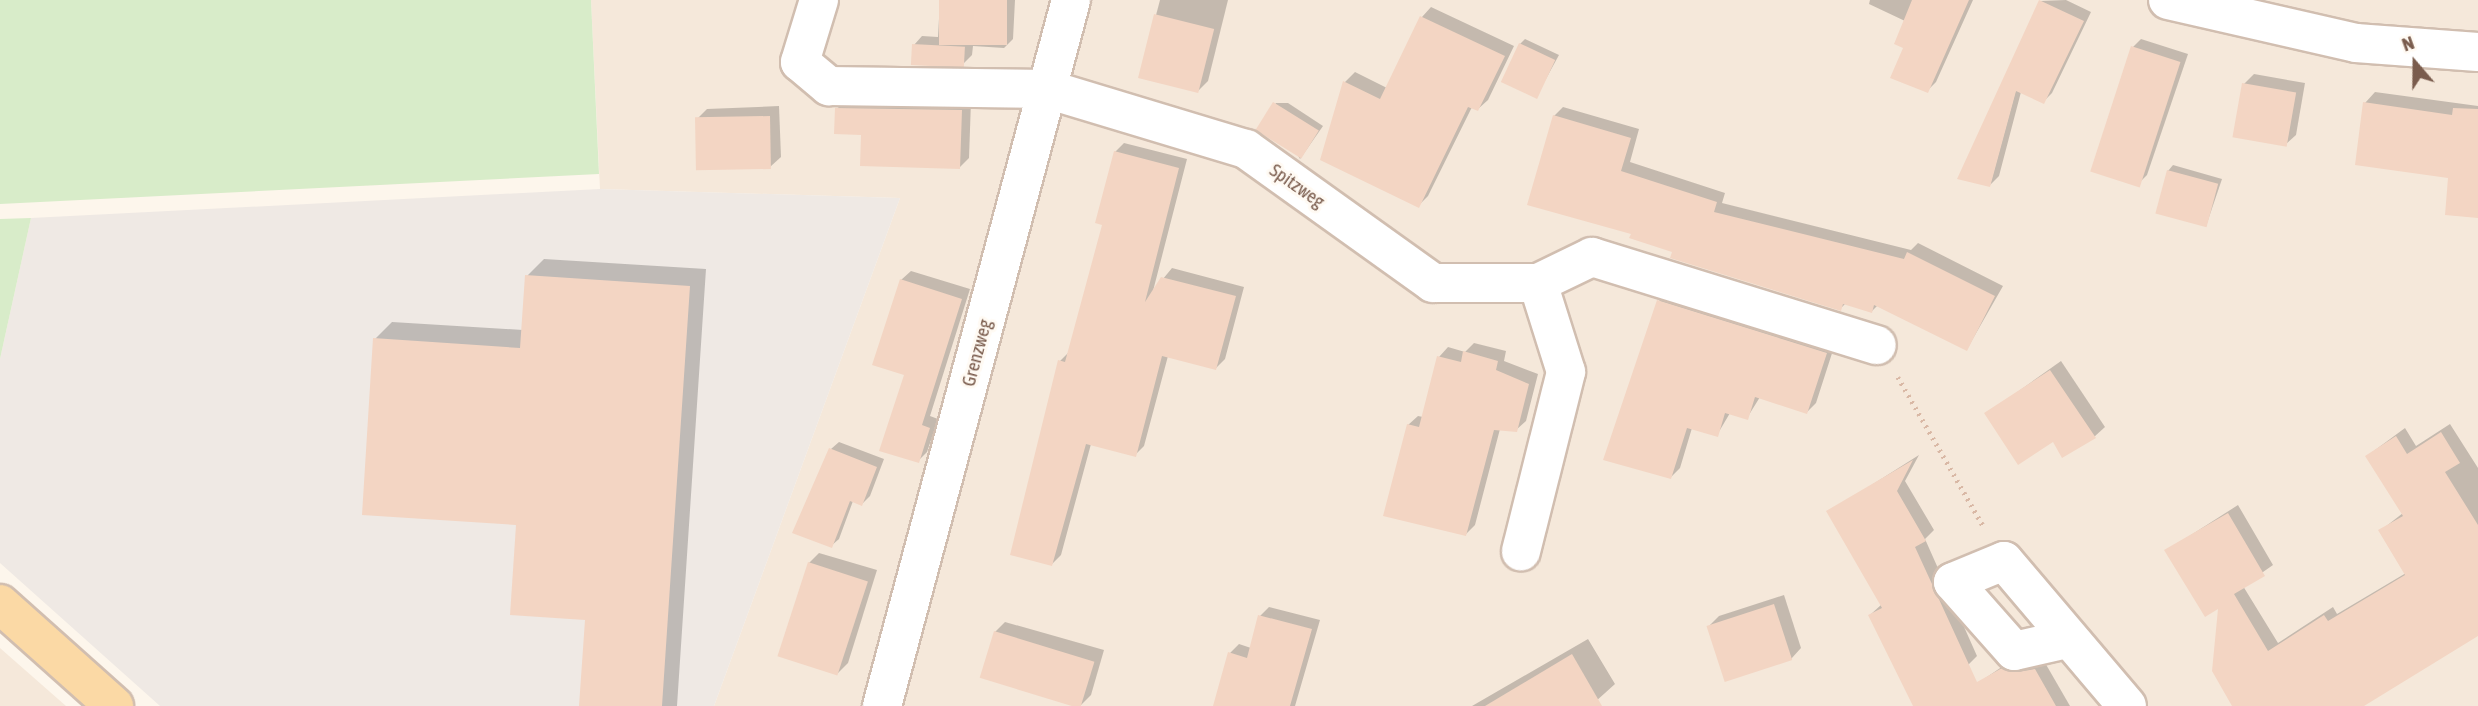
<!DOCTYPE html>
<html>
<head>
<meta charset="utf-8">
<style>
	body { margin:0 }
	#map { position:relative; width:2478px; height:706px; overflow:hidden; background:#fdf6ec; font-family:"Asap Condensed",sans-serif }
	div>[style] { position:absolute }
	.residential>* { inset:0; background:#f5e8da }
	.industrial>* { inset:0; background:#efe9e4 }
	.green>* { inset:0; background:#d8ecc9 }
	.shadow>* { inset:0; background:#0003 }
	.building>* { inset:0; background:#f3d5c3; transform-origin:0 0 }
	.path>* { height:4.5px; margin-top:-2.25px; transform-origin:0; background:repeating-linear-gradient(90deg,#d9b8a5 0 2px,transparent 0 7px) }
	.roads { filter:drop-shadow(2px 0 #d1beb0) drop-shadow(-2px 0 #d1beb0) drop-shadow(0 2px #d1beb0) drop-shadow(0 -2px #d1beb0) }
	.minor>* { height:38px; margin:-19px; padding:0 19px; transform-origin:19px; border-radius:19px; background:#fff }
	.major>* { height:38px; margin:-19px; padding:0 19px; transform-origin:19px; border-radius:19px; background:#fbd9a5 }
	span { translate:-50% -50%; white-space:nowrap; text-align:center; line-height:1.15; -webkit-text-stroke:6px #fffaf3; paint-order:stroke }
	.street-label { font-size:19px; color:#7a5c4d }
	.north { position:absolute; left:2380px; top:28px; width:70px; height:70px; -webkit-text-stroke:5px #fffaf3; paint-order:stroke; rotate:340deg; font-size:19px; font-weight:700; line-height:28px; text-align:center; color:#7a5c4d }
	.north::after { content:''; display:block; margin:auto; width:24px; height:32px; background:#7a5c4d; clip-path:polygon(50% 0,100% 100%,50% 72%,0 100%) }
</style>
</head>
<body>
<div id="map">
	<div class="residential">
		<i style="clip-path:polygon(591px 0,2478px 0,2478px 706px,714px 706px,900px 198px,600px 189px)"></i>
		<i style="clip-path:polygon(0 648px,66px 706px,0 706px)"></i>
	</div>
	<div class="industrial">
		<i style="clip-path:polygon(600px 189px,900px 198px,714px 706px,160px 706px,0 563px,0 359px,31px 218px)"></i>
	</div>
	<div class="green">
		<i style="clip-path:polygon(0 0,591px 0,599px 174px,0 204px)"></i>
		<i style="clip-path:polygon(31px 218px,0 359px,0 219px)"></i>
	</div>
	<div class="shadow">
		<i style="clip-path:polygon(940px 0,1015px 0,1013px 39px,1004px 48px,973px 46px,972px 55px,963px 64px,914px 45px,922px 36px,938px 37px)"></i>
		<i style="clip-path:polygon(1160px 0,1228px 0,1208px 81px,1197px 92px,1140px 76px)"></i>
		<i style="clip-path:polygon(1870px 0,1973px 0,1936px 82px,1927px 91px,1906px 47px,1905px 21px,1869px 4px)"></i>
		<i style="clip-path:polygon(2066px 0,2091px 12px,2052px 93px,2043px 102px,2021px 92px,1999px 176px,1990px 185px,2040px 1px)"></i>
		<i style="clip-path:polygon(1431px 7px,1514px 46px,1488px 100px,1478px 109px,1472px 107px,1428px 196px,1418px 206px,1322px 159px,1345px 82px,1355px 72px,1387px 88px,1422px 17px)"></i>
		<i style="clip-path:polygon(1525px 39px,1559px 55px,1536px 97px,1520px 44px)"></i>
		<i style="clip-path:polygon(2141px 39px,2188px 54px,2147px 175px,2139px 183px,2133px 47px)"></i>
		<i style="clip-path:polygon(2254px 74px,2305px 83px,2296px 135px,2285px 145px,2244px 84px)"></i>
		<i style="clip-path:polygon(2375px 92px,2478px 106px,2478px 216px,2450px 177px,2365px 103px)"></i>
		<i style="clip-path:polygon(846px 99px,971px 101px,969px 158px,959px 168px,863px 134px,837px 109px)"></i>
		<i style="clip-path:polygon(1276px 103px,1288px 103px,1323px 126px,1300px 159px,1271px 109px)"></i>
		<i style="clip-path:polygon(779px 106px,781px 157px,770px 167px,697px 119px,707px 109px)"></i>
		<i style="clip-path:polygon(1563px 107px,1639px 129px,1630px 162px,1725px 193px,1722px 203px,1911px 250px,1918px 243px,2003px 286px,1967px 349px,1878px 305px,1872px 311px,1846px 303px,1840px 309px,1674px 251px,1633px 233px,1554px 116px)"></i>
		<i style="clip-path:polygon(1124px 143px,1187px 159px,1153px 291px,1172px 268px,1244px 287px,1225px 359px,1216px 368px,1168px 356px,1144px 446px,1135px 455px,1091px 444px,1061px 555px,1052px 564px,1060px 361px,1069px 352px,1104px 224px,1115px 152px)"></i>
		<i style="clip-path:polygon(2173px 165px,2222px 179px,2206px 226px,2168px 171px)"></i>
		<i style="clip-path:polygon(544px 259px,706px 269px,677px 706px,581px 706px,586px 618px,375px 339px,392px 322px,523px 330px,527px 276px)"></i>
		<i style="clip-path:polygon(911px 271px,970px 289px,930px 416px,938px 419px,927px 452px,918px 461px,906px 374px,901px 280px)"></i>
		<i style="clip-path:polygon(1668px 292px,1835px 344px,1816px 403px,1807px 412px,1760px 397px,1747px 418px,1730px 413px,1717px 435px,1692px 428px,1680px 468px,1671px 477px,1659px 301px)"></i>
		<i style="clip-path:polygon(1474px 343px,1506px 351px,1504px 361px,1538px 374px,1526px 421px,1516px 430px,1500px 429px,1475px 525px,1466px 534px,1408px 425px,1418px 416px,1423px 417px,1439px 357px,1448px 347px,1465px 352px)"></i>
		<i style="clip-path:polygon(2061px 361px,2105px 427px,2094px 437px,2053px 440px,1992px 410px)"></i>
		<i style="clip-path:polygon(2450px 424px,2478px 468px,2478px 633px,2360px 706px,2234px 706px,2220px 606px,2166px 551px,2238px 505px,2273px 565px,2243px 586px,2278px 643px,2333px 607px,2337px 614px,2406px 573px,2380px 531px,2403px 513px,2367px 456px,2405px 428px,2416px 446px)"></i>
		<i style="clip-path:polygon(839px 442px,884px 459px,870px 496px,862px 504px,853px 501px,839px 539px,831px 546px,831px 449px)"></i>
		<i style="clip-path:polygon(1919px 455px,1905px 481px,1934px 530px,1925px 539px,1977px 656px,1968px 665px,1870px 615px,1882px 604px,1829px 512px)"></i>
		<i style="clip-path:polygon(819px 553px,877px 570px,848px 663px,838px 673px,809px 563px)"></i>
		<i style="clip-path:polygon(1784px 595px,1801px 648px,1791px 659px,1709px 626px,1719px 616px)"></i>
		<i style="clip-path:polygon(1269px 607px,1320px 620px,1295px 706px,1215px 706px,1230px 653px,1239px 644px,1251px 648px,1260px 616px)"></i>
		<i style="clip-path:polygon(1005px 622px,1104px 650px,1091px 695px,1081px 705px,995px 632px)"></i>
		<i style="clip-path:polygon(1588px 639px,1615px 684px,1595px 702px,1598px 706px,1472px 706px)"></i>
		<i style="clip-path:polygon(2012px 660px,2044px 661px,2070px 706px,1994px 706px,1981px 681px)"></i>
	</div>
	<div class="building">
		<i style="left:939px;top:0;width:68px;height:45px"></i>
		<i style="clip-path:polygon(1912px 0,1969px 0,1928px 93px,1890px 78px,1903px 48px,1894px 44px)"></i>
		<i style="clip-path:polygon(2039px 0,2084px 21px,2044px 104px,2016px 91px,1990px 187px,1957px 179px)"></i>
		<i style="left:1154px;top:14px;width:62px;height:66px;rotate:14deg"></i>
		<i style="clip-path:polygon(1420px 16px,1505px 56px,1478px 111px,1468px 107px,1419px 208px,1320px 160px,1343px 81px,1380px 99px)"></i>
		<i style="left:1519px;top:43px;width:40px;height:43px;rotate:25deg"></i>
		<i style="left:912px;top:44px;width:53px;height:21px;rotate:3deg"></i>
		<i style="left:2131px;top:46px;width:52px;height:132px;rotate:18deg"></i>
		<i style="left:2242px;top:83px;width:55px;height:55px;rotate:10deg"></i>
		<i style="left:1273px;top:102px;width:54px;height:33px;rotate:32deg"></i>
		<i style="clip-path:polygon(2363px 102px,2452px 115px,2453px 108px,2478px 109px,2478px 218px,2445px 215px,2448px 178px,2355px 165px)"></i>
		<i style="clip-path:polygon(835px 108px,962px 110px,960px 169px,860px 166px,861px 135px,834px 134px)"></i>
		<i style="clip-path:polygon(1553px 115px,1631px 138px,1621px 171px,1717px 202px,1714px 212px,1904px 259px,1907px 252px,1995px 296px,1967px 351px,1874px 305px,1872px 313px,1843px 304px,1841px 311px,1670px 258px,1672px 252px,1629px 238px,1631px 234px,1527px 205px)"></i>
		<i style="left:770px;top:116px;width:53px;height:75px;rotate:89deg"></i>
		<i style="clip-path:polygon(1114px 151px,1179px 168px,1145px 302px,1161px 277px,1236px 296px,1216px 370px,1162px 356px,1136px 457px,1086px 444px,1052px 566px,1010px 555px,1058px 360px,1065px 362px,1102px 225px,1095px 223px)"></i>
		<i style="left:2167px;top:170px;width:53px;height:45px;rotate:15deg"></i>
		<i style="clip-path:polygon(525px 275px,690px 286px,662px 706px,579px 706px,585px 620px,510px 615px,516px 525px,362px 515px,373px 338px,520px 348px)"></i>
		<i style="clip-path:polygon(900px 279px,962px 299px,922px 425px,930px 428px,919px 463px,879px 451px,904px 375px,872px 365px)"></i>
		<i style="clip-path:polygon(1657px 300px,1827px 353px,1807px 414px,1755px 397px,1748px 420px,1725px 413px,1718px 437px,1687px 428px,1671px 479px,1603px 460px)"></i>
		<i style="clip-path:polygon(1463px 351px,1498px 361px,1496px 370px,1529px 384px,1517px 432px,1494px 430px,1466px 536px,1383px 516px,1407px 424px,1419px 427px,1437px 356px,1461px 362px)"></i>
		<i style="clip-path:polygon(2050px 370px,2096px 438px,2062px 458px,2053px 442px,2018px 465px,1984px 413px)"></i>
		<i style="clip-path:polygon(2441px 432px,2460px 463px,2445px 472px,2478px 525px,2478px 636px,2364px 706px,2232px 706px,2212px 671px,2218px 609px,2205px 617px,2164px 550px,2228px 513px,2265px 576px,2234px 594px,2268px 651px,2324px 615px,2328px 621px,2405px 575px,2378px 530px,2403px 516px,2365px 456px,2396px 436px,2407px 454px)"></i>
		<i style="clip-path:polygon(829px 448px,877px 467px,862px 506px,850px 501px,832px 548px,792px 533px)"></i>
		<i style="clip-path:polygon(1913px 460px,1897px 491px,1926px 541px,1915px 547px,1977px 682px,2002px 668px,2018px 672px,2035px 669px,2056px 706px,1913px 706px,1868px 615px,1882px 608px,1826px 511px)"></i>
		<i style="left:808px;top:562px;width:63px;height:99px;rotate:18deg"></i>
		<i style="left:1774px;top:604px;width:59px;height:71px;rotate:72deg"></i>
		<i style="clip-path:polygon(1258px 615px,1312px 629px,1290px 706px,1213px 706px,1228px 652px,1247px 658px)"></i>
		<i style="left:994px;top:631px;width:105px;height:49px;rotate:17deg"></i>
		<i style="clip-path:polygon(1572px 654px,1602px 706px,1485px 706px)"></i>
	</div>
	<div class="path">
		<i style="left:1898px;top:377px;width:173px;rotate:60.2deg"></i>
	</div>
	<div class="roads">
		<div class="minor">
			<i style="left:819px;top:0;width:65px;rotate:107deg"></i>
			<i style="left:800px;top:62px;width:38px;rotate:40deg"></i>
			<i style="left:829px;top:86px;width:218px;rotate:0.8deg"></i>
			<i style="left:1047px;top:89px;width:208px;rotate:16.8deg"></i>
			<i style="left:1246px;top:149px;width:230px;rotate:35.6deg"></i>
			<i style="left:1433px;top:283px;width:105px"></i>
			<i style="left:1538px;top:283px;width:93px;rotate:72.5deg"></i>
			<i style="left:1566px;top:372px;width:185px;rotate:104.1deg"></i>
			<i style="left:2168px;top:0;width:193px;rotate:12.9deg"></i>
			<i style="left:2356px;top:43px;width:122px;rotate:4.2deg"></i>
			<i style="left:1538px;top:283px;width:60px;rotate:-25.7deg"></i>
			<i style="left:1592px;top:257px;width:298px;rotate:17.2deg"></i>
			<i style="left:2067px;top:639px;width:54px;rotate:167.2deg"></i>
			<i style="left:2014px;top:651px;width:92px;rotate:-131.5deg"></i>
			<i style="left:1953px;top:582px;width:55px;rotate:-22.4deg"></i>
			<i style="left:2004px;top:561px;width:190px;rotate:49.7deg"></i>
			<i style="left:882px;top:706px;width:731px;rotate:-75.01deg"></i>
		</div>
		<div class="major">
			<i style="left:0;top:604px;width:153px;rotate:41.8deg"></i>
		</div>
	</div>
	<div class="street-label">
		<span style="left:1297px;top:186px;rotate:35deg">Spitzweg</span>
		<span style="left:977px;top:353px;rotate:-75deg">Grenzweg</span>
	</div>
	<div class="north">N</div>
</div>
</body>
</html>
